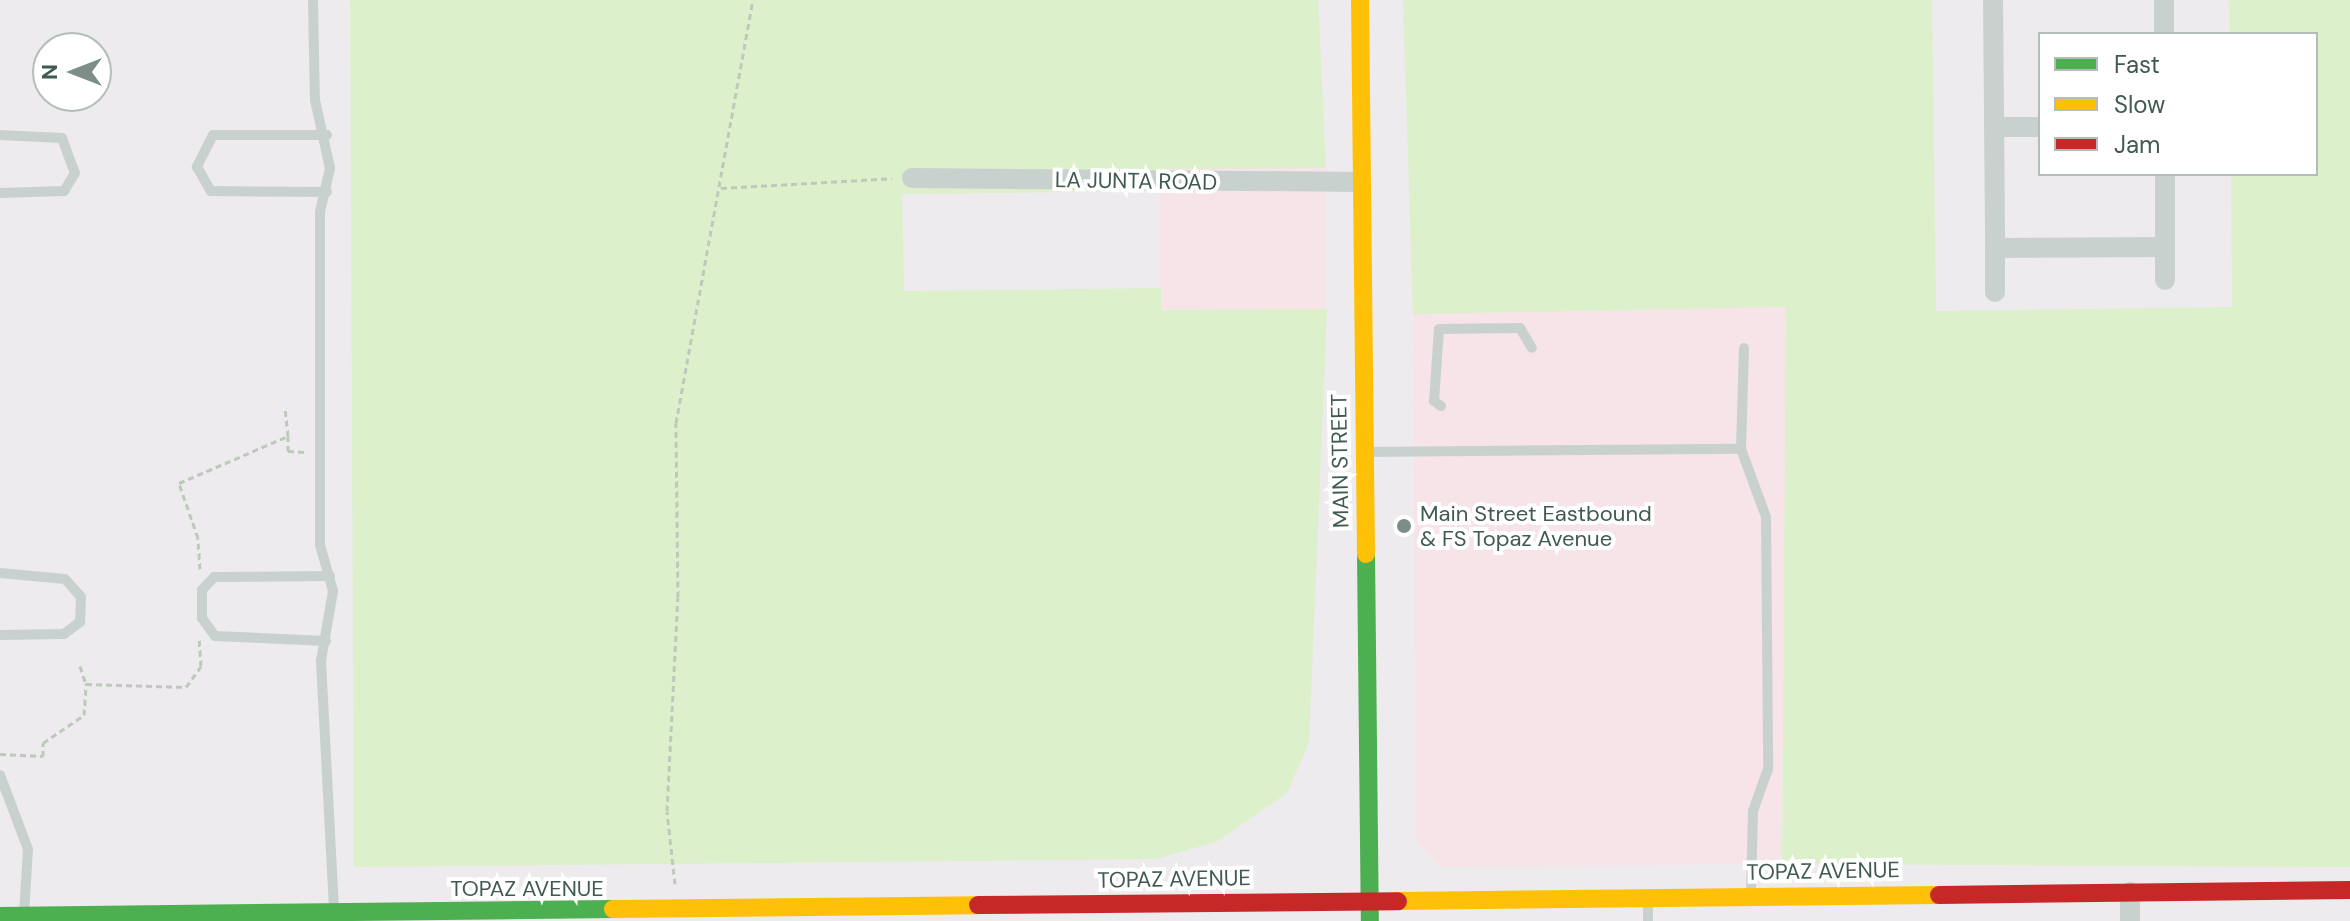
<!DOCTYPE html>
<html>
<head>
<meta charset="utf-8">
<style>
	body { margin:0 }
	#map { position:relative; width:2350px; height:921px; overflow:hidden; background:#edebed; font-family:"DM Sans",sans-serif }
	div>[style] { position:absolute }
	.commercial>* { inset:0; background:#f6e4e8; transform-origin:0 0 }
	.green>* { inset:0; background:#ddf0cc }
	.path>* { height:3px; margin-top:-1.5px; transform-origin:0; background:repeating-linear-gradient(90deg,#bdcabb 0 6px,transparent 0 10px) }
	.lane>* { height:10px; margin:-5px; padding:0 5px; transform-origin:5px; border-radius:5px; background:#c9d1ce }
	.street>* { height:20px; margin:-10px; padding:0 10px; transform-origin:10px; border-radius:10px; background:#c9d1ce }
	.fast>* { height:18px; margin:-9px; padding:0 9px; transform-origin:9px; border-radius:9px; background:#4caf50 }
	.slow>* { height:18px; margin:-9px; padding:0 9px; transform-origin:9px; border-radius:9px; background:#ffc107 }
	.jam>* { height:18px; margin:-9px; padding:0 9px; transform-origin:9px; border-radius:9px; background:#c62828 }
	.dots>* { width:22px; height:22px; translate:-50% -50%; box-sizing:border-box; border:4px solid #fff; border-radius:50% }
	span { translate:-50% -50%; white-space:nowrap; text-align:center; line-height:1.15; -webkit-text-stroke:8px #fff; paint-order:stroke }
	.street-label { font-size:22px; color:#415a51 }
	.poi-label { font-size:22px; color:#415a51 }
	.left { translate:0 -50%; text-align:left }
	.legend { position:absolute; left:2038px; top:32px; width:280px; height:144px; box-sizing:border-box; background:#fff; border:2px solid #b3bdb9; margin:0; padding:10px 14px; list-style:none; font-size:24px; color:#415a51 }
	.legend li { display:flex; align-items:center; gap:16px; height:40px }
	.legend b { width:40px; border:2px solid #b3bdb9 }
	.north { position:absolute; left:32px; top:32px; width:80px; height:80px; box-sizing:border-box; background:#fff; border:2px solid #b3bdb9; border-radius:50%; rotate:270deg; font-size:22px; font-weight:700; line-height:32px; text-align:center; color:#415a51 }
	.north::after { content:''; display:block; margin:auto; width:28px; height:36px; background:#7d8d88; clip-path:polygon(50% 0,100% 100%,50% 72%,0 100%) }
</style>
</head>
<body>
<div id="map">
	<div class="commercial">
		<i style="left:1326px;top:168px;width:141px;height:166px;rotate:90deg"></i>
		<i style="clip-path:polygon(1786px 306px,1782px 864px,1441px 867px,1416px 842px,1413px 314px)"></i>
	</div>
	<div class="green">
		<i style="clip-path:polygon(350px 0,1318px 0,1326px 168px,1161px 169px,1160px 191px,902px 194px,904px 291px,1161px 288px,1161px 310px,1327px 309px,1309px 742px,1287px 793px,1216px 842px,1156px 859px,354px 867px)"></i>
		<i style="clip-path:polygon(1403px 0,1932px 0,1936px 311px,2232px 307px,2231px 174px,2316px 174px,2316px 34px,2230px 34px,2229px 0,2350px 0,2350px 867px,1782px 864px,1786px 307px,1413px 314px)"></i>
	</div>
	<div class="path">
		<i style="left:721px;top:188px;width:171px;rotate:-3.3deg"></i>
		<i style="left:288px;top:436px;width:15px;rotate:90deg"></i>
		<i style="left:288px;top:451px;width:17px;rotate:3deg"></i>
		<i style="left:200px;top:569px;width:31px;rotate:-94deg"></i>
		<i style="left:198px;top:538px;width:58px;rotate:-109.1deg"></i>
		<i style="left:179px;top:483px;width:119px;rotate:-23.3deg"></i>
		<i style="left:288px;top:436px;width:27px;rotate:-96deg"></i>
		<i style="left:80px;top:666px;width:19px;rotate:72deg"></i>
		<i style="left:86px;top:684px;width:100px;rotate:1.7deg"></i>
		<i style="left:186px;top:687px;width:26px;rotate:-54deg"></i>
		<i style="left:201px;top:666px;width:27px;rotate:-94deg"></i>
		<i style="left:0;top:754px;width:43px;rotate:2.7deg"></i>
		<i style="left:43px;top:756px;width:13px;rotate:-90deg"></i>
		<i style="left:43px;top:743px;width:50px;rotate:-34.3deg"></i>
		<i style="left:84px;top:715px;width:32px;rotate:-86deg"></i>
		<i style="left:675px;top:884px;width:73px;rotate:-96.3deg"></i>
		<i style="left:667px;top:811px;width:214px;rotate:-87.1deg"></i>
		<i style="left:678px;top:597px;width:174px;rotate:-90.7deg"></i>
		<i style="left:676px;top:423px;width:430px;rotate:-79.7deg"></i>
	</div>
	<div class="lane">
		<i style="left:313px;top:0;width:100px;rotate:88.9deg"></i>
		<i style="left:315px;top:100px;width:70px;rotate:77.6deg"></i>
		<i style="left:330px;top:168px;width:45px;rotate:102.8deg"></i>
		<i style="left:320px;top:212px;width:333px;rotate:90deg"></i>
		<i style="left:320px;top:545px;width:48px;rotate:74.2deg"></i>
		<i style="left:333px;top:591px;width:71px;rotate:99.7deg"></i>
		<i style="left:321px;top:661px;width:248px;rotate:87deg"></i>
		<i style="left:0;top:135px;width:62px;rotate:2.8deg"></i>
		<i style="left:62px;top:138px;width:37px;rotate:70deg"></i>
		<i style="left:75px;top:173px;width:21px;rotate:121deg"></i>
		<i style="left:64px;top:191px;width:64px;rotate:178.2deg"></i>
		<i style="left:327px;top:135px;width:114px;rotate:180deg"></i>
		<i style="left:213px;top:135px;width:36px;rotate:117deg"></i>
		<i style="left:197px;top:167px;width:28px;rotate:60deg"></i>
		<i style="left:211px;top:191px;width:116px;rotate:0.5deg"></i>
		<i style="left:1744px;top:348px;width:101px;rotate:91.7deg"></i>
		<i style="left:1741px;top:449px;width:72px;rotate:69.8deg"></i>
		<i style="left:1766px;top:517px;width:252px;rotate:89.5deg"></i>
		<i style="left:1768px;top:769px;width:45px;rotate:109.7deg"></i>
		<i style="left:1753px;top:811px;width:83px;rotate:91.4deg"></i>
		<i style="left:1441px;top:406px;width:9px;rotate:-144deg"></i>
		<i style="left:1434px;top:401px;width:72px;rotate:-86deg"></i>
		<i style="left:1439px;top:329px;width:81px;rotate:-0.7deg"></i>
		<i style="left:1520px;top:328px;width:23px;rotate:59deg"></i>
		<i style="left:1366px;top:452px;width:375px;rotate:-0.5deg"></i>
		<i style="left:0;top:573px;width:65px;rotate:5.3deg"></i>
		<i style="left:65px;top:579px;width:24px;rotate:48deg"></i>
		<i style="left:81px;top:597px;width:25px;rotate:92deg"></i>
		<i style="left:80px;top:622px;width:20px;rotate:143deg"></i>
		<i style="left:64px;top:634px;width:64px;rotate:179.1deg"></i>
		<i style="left:326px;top:641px;width:111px;rotate:-177.4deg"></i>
		<i style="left:215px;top:636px;width:22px;rotate:-126deg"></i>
		<i style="left:202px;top:618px;width:28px;rotate:-90deg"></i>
		<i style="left:202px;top:590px;width:18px;rotate:-47deg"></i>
		<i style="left:214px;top:577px;width:116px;rotate:-0.5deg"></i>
		<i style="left:0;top:775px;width:79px;rotate:69.3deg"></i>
		<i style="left:28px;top:849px;width:65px;rotate:93.5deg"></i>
		<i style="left:1648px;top:921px;width:22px;rotate:-90deg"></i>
	</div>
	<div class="street">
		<i style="left:1993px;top:0;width:248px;rotate:89.5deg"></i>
		<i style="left:1995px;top:248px;width:170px;rotate:-0.3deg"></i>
		<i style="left:2165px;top:247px;width:73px;rotate:-90deg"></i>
		<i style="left:2164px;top:0;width:34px;rotate:90deg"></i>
		<i style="left:1994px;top:127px;width:46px"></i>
		<i style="left:912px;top:178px;width:449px;rotate:0.5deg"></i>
		<i style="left:2165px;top:247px;width:33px;rotate:90deg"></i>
		<i style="left:1995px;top:292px;width:44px;rotate:-90deg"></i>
		<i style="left:2130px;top:921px;width:29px;rotate:-90deg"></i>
	</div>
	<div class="fast">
		<i style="left:1366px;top:554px;width:367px;rotate:89.4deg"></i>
		<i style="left:0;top:916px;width:613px;rotate:-0.65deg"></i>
	</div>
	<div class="slow">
		<i style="left:1360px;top:0;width:554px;rotate:89.38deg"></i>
		<i style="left:1398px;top:901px;width:541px;rotate:-0.64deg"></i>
		<i style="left:613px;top:909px;width:365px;rotate:-0.6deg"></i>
	</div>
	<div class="jam">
		<i style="left:1939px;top:895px;width:411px;rotate:-0.7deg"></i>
		<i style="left:978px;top:905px;width:420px;rotate:-0.5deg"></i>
	</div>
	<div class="dots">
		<i style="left:1404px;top:526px;background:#7d8d88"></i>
	</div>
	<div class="street-label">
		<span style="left:1136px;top:181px;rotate:1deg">LA JUNTA ROAD</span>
		<span style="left:1340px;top:461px;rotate:-91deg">MAIN STREET</span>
		<span style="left:1823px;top:871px;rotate:-1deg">TOPAZ AVENUE</span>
		<span style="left:1174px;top:879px;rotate:-1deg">TOPAZ AVENUE</span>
		<span style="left:527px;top:889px">TOPAZ AVENUE</span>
	</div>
	<div class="poi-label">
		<span class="left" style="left:1420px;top:526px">Main Street Eastbound<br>&amp; FS Topaz Avenue</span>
	</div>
	<ul class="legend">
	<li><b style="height:10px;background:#4caf50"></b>Fast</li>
	<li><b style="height:10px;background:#ffc107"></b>Slow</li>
	<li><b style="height:10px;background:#c62828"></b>Jam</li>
	</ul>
	<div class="north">N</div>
</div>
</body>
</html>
